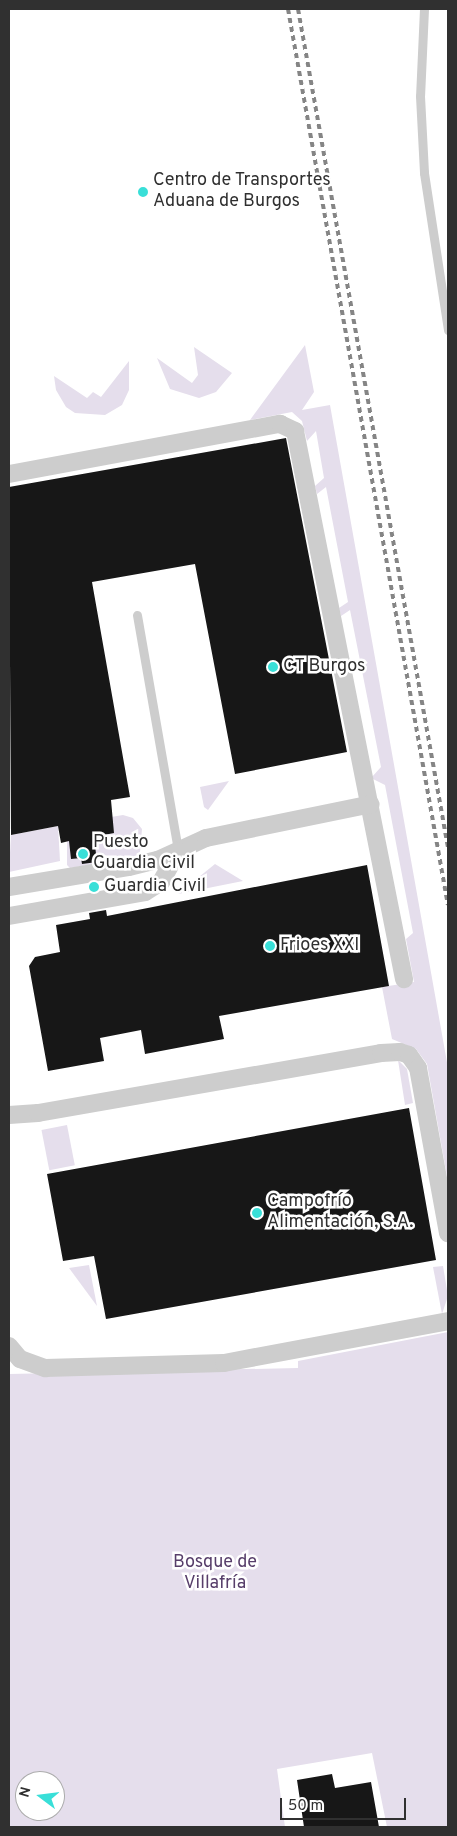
<!DOCTYPE html>
<html>
<head>
<meta charset="utf-8">
<style>
	body { margin:0 }
	#map { position:relative; width:457px; height:1836px; overflow:hidden; background:#fff; font-family:Overpass,sans-serif }
	div>[style] { position:absolute }
	.green>* { inset:0; background:#e5deec; transform-origin:0 0 }
	.building>* { inset:0; background:#171717 }
	.service>* { height:9px; margin:-4.5px; padding:0 4.5px; transform-origin:4.5px; border-radius:4.5px; background:#cdcdcd }
	.minor>* { height:18px; margin:-9px; padding:0 9px; transform-origin:9px; border-radius:9px; background:#cdcdcd }
	.rail>* { height:4px; margin-top:-2px; transform-origin:0; background:repeating-linear-gradient(90deg,#858585 0 5px,transparent 0 9px) }
	.dots>* { width:14px; height:14px; translate:-50% -50%; box-sizing:border-box; border:2px solid #fff; border-radius:50% }
	span { translate:-50% -50%; white-space:nowrap; text-align:center; line-height:1.15; -webkit-text-stroke:5px #fff; paint-order:stroke }
	.poi-label { font-size:18px; color:#303030 }
	.left { translate:0 -50%; text-align:left }
	.park-label { font-size:18px; color:#573e6a }
	.frame { position:absolute; inset:0; border:10px solid #303030; pointer-events:none }
	.north { position:absolute; left:15px; top:1771px; width:50px; height:50px; box-sizing:border-box; background:#fff; border:1px solid #acacac; border-radius:50%; rotate:285deg; font-size:14px; font-weight:700; line-height:20px; text-align:center; color:#303030 }
	.north::after { content:''; display:block; margin:auto; width:18px; height:22px; background:#39dfd8; clip-path:polygon(50% 0,100% 100%,50% 72%,0 100%) }
	.scale { position:absolute; left:280px; top:1798px; width:126px; height:22px; box-sizing:border-box; border:2px solid #303030; border-top:0; padding-left:6px; font-size:15px; line-height:18px; white-space:nowrap; color:#303030; -webkit-text-stroke:4px #fff; paint-order:stroke }
</style>
</head>
<body>
<div id="map">
	<div class="green">
		<i style="clip-path:polygon(305px 345px,314px 392px,302px 410px,330px 405px,448px 1068px,448px 1182px,427px 1064px,416px 1049px,392px 1039px,382px 987px,414px 982px,406px 939px,413px 933px,385px 785px,371px 778px,381px 767px,350px 610px,341px 616px,339px 608px,348px 602px,326px 487px,317px 494px,315px 486px,324px 478px,316px 431px,307px 441px,302px 421px,292px 412px,250px 420px)"></i>
		<i style="clip-path:polygon(194px 347px,232px 373px,216px 392px,199px 398px,170px 389px,157px 358px,192px 383px,198px 375px)"></i>
		<i style="clip-path:polygon(129px 361px,129px 390px,122px 405px,105px 415px,75px 413px,66px 407px,56px 390px,54px 376px,87px 398px,93px 392px,101px 397px)"></i>
		<i style="clip-path:polygon(229px 781px,208px 810px,204px 807px,200px 787px)"></i>
		<i style="clip-path:polygon(123px 815px,133px 818px,142px 829px,140px 852px,133px 858px,70px 868px,67px 865px,67px 841px,114px 833px,111px 817px)"></i>
		<i style="clip-path:polygon(58px 826px,60px 861px,9px 872px,11px 835px)"></i>
		<i style="clip-path:polygon(215px 864px,243px 881px,178px 894px)"></i>
		<i style="clip-path:polygon(398px 1060px,407px 1069px,413px 1103px,405px 1105px)"></i>
		<i style="left:67px;top:1125px;width:41px;height:26px;rotate:79deg"></i>
		<i style="clip-path:polygon(89px 1265px,97px 1306px,69px 1268px)"></i>
		<i style="clip-path:polygon(443px 1266px,448px 1296px,442px 1314px,433px 1267px)"></i>
		<i style="clip-path:polygon(evenodd,448px 1332px,448px 1827px,387px 1827px,372px 1753px,277px 1769px,285px 1827px,9px 1827px,9px 1374px,298px 1368px,298px 1361px,448px 1332px,25px 1781px,55px 1781px,55px 1811px,25px 1811px,25px 1781px)"></i>
	</div>
	<div class="building">
		<i style="clip-path:polygon(286px 438px,347px 752px,235px 774px,195px 564px,92px 582px,130px 797px,111px 800px,114px 833px,94px 837px,97px 862px,82px 864px,81px 858px,71px 859px,69px 841px,61px 843px,58px 826px,11px 835px,9px 487px)"></i>
		<i style="clip-path:polygon(367px 865px,389px 986px,219px 1016px,224px 1039px,145px 1054px,141px 1030px,100px 1038px,104px 1061px,48px 1071px,29px 966px,35px 957px,60px 952px,56px 925px,90px 919px,89px 913px,106px 910px,107px 916px)"></i>
		<i style="clip-path:polygon(409px 1108px,436px 1260px,106px 1319px,94px 1256px,63px 1261px,47px 1174px)"></i>
		<i style="clip-path:polygon(332px 1774px,335px 1788px,371px 1782px,379px 1827px,304px 1827px,297px 1780px)"></i>
	</div>
	<div class="service">
		<i style="left:424px;top:9px;width:87px;rotate:92.6deg"></i>
		<i style="left:420px;top:96px;width:77px;rotate:87deg"></i>
		<i style="left:424px;top:173px;width:159px;rotate:81.3deg"></i>
		<i style="left:137px;top:615px;width:240px;rotate:80.1deg"></i>
	</div>
	<div class="minor">
		<i style="left:9px;top:474px;width:276px;rotate:-10.5deg"></i>
		<i style="left:280px;top:424px;width:17px;rotate:25deg"></i>
		<i style="left:295px;top:431px;width:559px;rotate:78.75deg"></i>
		<i style="left:9px;top:887px;width:122px;rotate:-9.5deg"></i>
		<i style="left:129px;top:867px;width:30px;rotate:-14deg"></i>
		<i style="left:158px;top:860px;width:53px;rotate:-24.6deg"></i>
		<i style="left:206px;top:838px;width:168px;rotate:-11.6deg"></i>
		<i style="left:9px;top:916px;width:138px;rotate:-10deg"></i>
		<i style="left:145px;top:892px;width:19px;rotate:-32deg"></i>
		<i style="left:161px;top:882px;width:35px;rotate:-61deg"></i>
		<i style="left:9px;top:1115px;width:29px;rotate:-4deg"></i>
		<i style="left:38px;top:1113px;width:348px;rotate:-9.9deg"></i>
		<i style="left:381px;top:1053px;width:19px;rotate:-3deg"></i>
		<i style="left:400px;top:1052px;width:9px;rotate:18deg"></i>
		<i style="left:409px;top:1055px;width:16px;rotate:55deg"></i>
		<i style="left:418px;top:1068px;width:168px;rotate:79.7deg"></i>
		<i style="left:9px;top:1346px;width:17px;rotate:50deg"></i>
		<i style="left:20px;top:1359px;width:27px;rotate:20deg"></i>
		<i style="left:45px;top:1368px;width:179px;rotate:-1.6deg"></i>
		<i style="left:224px;top:1363px;width:228px;rotate:-10.6deg"></i>
	</div>
	<div class="rail">
		<i style="left:288px;top:9px;width:910px;rotate:79.88deg"></i>
		<i style="left:298px;top:9px;width:852px;rotate:79.86deg"></i>
	</div>
	<div class="dots">
		<i style="left:143px;top:192px;background:#39dfd8"></i>
		<i style="left:273px;top:667px;background:#39dfd8"></i>
		<i style="left:83px;top:854px;background:#39dfd8"></i>
		<i style="left:94px;top:887px;background:#39dfd8"></i>
		<i style="left:270px;top:946px;background:#39dfd8"></i>
		<i style="left:257px;top:1213px;background:#39dfd8"></i>
	</div>
	<div class="poi-label">
		<span class="left" style="left:153px;top:192px">Centro de Transportes<br>Aduana de Burgos</span>
		<span class="left" style="left:283px;top:667px">CT Burgos</span>
		<span class="left" style="left:93px;top:854px">Puesto<br>Guardia Civil</span>
		<span class="left" style="left:104px;top:887px">Guardia Civil</span>
		<span class="left" style="left:280px;top:946px">Frioes XXI</span>
		<span class="left" style="left:267px;top:1213px">Campofrío<br>Alimentación, S.A.</span>
	</div>
	<div class="park-label">
		<span style="left:215px;top:1574px">Bosque de<br>Villafría</span>
	</div>
	<div class="frame"></div>
	<div class="north">N</div>
	<div class="scale">50 m</div>
</div>
</body>
</html>
